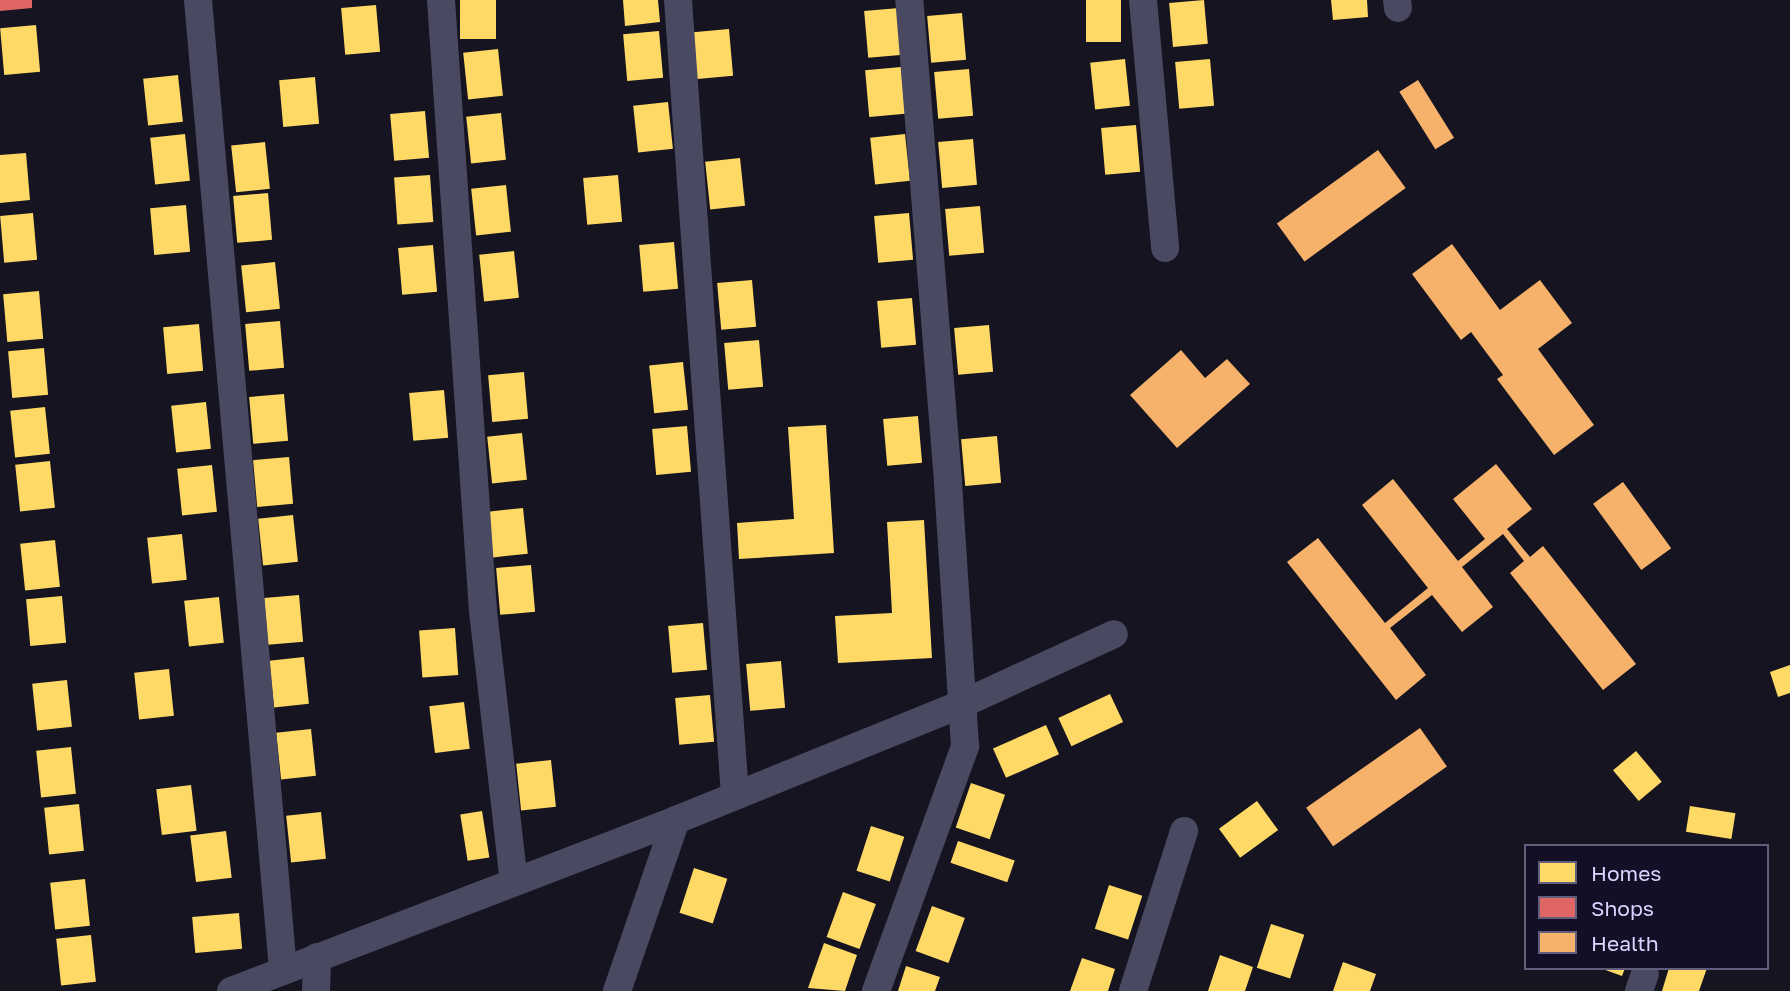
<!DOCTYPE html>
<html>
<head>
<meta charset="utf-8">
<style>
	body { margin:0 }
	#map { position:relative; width:1790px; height:991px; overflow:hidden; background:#161421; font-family:"Golos Text",sans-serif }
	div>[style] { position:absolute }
	.homes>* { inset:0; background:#ffd966; transform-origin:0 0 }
	.shops>* { inset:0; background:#e06666 }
	.health>* { inset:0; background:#f6b26b; transform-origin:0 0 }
	.minor>* { height:28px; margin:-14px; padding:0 14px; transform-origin:14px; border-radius:14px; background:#4a4962 }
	span { translate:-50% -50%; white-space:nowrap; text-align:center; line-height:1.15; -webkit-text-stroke:7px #130f26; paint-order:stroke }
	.legend { position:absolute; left:1524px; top:844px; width:245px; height:126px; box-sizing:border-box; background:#130f26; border:2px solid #625e7d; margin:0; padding:9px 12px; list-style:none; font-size:21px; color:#d9d4ff }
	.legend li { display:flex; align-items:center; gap:14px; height:35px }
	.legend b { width:35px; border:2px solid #625e7d }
</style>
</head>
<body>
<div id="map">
	<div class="homes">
		<i style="left:460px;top:0;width:36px;height:39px"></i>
		<i style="clip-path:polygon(623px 0,658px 0,660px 22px,625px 26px)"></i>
		<i style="left:1086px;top:0;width:35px;height:42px"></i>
		<i style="left:1204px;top:0;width:44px;height:35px;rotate:85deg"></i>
		<i style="clip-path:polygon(1331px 0,1367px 0,1368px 17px,1333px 20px)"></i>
		<i style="left:376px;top:5px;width:47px;height:35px;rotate:85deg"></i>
		<i style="left:899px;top:8px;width:47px;height:35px;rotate:85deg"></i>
		<i style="left:962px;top:13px;width:47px;height:35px;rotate:85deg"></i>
		<i style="left:36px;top:25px;width:47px;height:36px;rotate:85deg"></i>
		<i style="left:729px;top:29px;width:47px;height:36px;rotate:85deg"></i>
		<i style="left:659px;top:31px;width:47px;height:36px;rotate:85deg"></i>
		<i style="left:498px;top:49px;width:47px;height:35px;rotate:84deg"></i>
		<i style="left:1125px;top:59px;width:47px;height:35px;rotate:84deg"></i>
		<i style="left:1210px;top:59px;width:47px;height:35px;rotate:85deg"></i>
		<i style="left:901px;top:67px;width:47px;height:36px;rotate:85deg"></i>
		<i style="left:969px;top:69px;width:47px;height:35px;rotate:85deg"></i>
		<i style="left:178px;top:75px;width:47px;height:35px;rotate:84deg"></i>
		<i style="left:315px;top:77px;width:47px;height:36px;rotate:85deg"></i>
		<i style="left:668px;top:102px;width:47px;height:35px;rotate:84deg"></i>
		<i style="left:425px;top:111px;width:47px;height:35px;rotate:85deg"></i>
		<i style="left:501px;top:113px;width:47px;height:35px;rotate:84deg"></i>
		<i style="left:1136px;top:125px;width:47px;height:35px;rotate:85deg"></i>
		<i style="left:185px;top:134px;width:47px;height:35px;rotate:84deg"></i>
		<i style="left:905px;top:134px;width:47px;height:35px;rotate:84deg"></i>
		<i style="left:973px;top:139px;width:46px;height:35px;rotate:85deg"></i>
		<i style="left:265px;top:142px;width:47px;height:34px;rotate:84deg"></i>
		<i style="clip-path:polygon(26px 153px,30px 200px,0 203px,0 155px)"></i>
		<i style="left:740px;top:158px;width:48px;height:35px;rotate:84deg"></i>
		<i style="left:430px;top:175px;width:47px;height:36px;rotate:86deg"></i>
		<i style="left:618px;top:175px;width:47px;height:35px;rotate:85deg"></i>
		<i style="left:506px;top:185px;width:47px;height:35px;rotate:84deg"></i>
		<i style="left:268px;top:193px;width:47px;height:35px;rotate:85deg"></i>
		<i style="left:186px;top:205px;width:47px;height:36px;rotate:85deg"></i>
		<i style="left:980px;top:206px;width:47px;height:35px;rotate:85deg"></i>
		<i style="left:33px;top:213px;width:47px;height:33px;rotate:85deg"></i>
		<i style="left:909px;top:213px;width:47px;height:35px;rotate:85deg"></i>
		<i style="left:674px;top:242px;width:47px;height:35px;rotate:85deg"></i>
		<i style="left:433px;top:245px;width:47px;height:35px;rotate:85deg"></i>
		<i style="left:514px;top:251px;width:47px;height:35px;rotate:84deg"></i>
		<i style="left:275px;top:262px;width:47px;height:34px;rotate:84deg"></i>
		<i style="left:752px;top:280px;width:47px;height:35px;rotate:85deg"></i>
		<i style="left:39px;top:291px;width:48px;height:36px;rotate:85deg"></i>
		<i style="left:912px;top:298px;width:47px;height:35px;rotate:85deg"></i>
		<i style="left:280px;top:321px;width:47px;height:35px;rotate:85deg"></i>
		<i style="left:199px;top:324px;width:47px;height:36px;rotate:85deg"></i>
		<i style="left:989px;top:325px;width:47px;height:35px;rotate:85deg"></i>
		<i style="left:759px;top:340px;width:47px;height:35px;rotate:85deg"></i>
		<i style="left:44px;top:348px;width:47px;height:36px;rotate:85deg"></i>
		<i style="left:683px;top:362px;width:48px;height:34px;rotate:84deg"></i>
		<i style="left:524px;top:372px;width:47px;height:36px;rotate:85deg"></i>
		<i style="left:444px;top:390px;width:48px;height:35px;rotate:85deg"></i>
		<i style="left:284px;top:394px;width:47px;height:35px;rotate:85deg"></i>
		<i style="left:206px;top:402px;width:47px;height:35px;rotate:84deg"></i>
		<i style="left:45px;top:407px;width:47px;height:35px;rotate:84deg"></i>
		<i style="left:918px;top:416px;width:47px;height:35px;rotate:85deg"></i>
		<i style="clip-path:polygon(826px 425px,834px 553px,739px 559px,737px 523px,794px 519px,788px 427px)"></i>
		<i style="left:687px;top:426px;width:46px;height:35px;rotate:85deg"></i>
		<i style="left:522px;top:433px;width:47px;height:35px;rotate:84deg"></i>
		<i style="left:997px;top:436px;width:47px;height:36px;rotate:85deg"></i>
		<i style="left:289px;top:457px;width:47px;height:36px;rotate:85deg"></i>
		<i style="left:50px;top:461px;width:47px;height:35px;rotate:84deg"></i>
		<i style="left:212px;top:465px;width:47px;height:35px;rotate:84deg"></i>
		<i style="left:523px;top:508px;width:46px;height:35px;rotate:84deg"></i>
		<i style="left:293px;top:515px;width:47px;height:35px;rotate:84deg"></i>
		<i style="clip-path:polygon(924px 520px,932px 658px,838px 663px,835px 616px,892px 613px,887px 522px)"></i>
		<i style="left:182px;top:534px;width:46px;height:35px;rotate:84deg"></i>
		<i style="left:55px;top:540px;width:47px;height:35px;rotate:84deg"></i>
		<i style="left:531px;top:565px;width:47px;height:35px;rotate:85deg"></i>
		<i style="left:299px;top:595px;width:47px;height:35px;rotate:85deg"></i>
		<i style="left:62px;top:596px;width:47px;height:36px;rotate:85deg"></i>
		<i style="left:219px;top:597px;width:46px;height:35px;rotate:84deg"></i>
		<i style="left:703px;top:623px;width:47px;height:35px;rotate:85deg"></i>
		<i style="left:455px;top:628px;width:47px;height:36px;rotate:86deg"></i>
		<i style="left:304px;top:657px;width:47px;height:35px;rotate:84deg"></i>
		<i style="left:781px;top:661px;width:47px;height:35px;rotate:85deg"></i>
		<i style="clip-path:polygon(1790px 665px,1790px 693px,1778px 697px,1770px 672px)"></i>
		<i style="left:169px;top:669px;width:47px;height:35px;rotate:84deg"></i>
		<i style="left:67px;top:680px;width:47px;height:35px;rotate:84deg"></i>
		<i style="left:1110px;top:694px;width:31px;height:57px;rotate:65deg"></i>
		<i style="left:710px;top:695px;width:47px;height:35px;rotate:85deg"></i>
		<i style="left:464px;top:702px;width:47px;height:35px;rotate:83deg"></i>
		<i style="left:1046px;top:725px;width:32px;height:58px;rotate:66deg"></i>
		<i style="left:311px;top:729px;width:47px;height:35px;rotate:84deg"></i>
		<i style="left:71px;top:747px;width:47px;height:35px;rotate:84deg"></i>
		<i style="left:1636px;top:751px;width:40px;height:30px;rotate:50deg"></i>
		<i style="left:551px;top:760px;width:47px;height:35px;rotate:84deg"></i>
		<i style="left:971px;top:783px;width:36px;height:47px;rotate:19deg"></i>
		<i style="left:191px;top:785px;width:46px;height:35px;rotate:83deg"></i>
		<i style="left:1257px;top:801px;width:36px;height:47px;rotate:54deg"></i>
		<i style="left:79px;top:804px;width:47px;height:35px;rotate:84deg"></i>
		<i style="left:1690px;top:806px;width:46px;height:26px;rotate:9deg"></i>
		<i style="left:482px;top:811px;width:47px;height:22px;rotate:81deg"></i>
		<i style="left:321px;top:812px;width:47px;height:35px;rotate:84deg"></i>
		<i style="left:871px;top:826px;width:35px;height:47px;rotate:18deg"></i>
		<i style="left:226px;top:831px;width:47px;height:36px;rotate:83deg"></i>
		<i style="left:958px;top:841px;width:60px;height:23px;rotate:19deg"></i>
		<i style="left:694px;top:868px;width:35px;height:47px;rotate:18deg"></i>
		<i style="left:85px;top:879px;width:47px;height:35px;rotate:84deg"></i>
		<i style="left:1109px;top:885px;width:35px;height:46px;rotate:18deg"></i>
		<i style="left:843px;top:892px;width:35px;height:48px;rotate:20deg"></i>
		<i style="left:932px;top:906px;width:35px;height:48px;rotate:20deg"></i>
		<i style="left:239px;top:913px;width:36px;height:47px;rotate:85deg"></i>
		<i style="left:1271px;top:924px;width:35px;height:46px;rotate:18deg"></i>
		<i style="left:91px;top:935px;width:47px;height:35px;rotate:84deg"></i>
		<i style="clip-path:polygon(824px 943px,857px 955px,845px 991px,808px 988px)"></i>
		<i style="clip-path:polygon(1220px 955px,1253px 967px,1245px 991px,1208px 991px)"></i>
		<i style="clip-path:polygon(1082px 958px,1115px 969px,1108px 991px,1070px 991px)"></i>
		<i style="clip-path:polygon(1343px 962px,1376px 974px,1370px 991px,1333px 991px)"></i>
		<i style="clip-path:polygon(906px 966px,940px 977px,935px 991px,898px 991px)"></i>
		<i style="clip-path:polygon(1600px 968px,1625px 968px,1622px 976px)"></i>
		<i style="clip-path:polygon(1669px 968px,1707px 968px,1699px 991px,1662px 991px)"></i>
	</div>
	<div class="shops">
		<i style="clip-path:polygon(0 0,32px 0,32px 8px,0 11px)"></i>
	</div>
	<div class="health">
		<i style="left:1418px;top:80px;width:68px;height:22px;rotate:58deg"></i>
		<i style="left:1378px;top:150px;width:47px;height:125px;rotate:54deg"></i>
		<i style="clip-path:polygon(1452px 244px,1500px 310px,1540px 280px,1572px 323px,1538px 349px,1594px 425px,1554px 455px,1497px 379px,1503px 375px,1471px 332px,1461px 340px,1412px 274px)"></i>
		<i style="clip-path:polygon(1181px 350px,1205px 378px,1227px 359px,1250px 384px,1177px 448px,1130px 395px)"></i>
		<i style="clip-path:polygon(1496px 464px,1532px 509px,1507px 529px,1530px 557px,1543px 546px,1636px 664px,1603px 690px,1510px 573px,1524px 561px,1503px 534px,1462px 567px,1493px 607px,1462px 632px,1432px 595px,1390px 628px,1426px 675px,1396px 700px,1287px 562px,1318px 538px,1385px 623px,1428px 588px,1362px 505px,1393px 479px,1458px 561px,1485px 539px,1453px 499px)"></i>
		<i style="left:1623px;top:482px;width:82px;height:37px;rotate:54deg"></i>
		<i style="left:1420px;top:728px;width:47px;height:139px;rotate:55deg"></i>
	</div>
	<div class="minor">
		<i style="left:198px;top:0;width:974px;rotate:84.99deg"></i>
		<i style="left:441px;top:0;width:612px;rotate:86.07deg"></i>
		<i style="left:483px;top:611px;width:273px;rotate:83.5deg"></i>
		<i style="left:678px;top:0;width:798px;rotate:85.9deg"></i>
		<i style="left:1143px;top:0;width:249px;rotate:84.9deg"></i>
		<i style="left:1397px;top:0;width:8px;rotate:83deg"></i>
		<i style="left:231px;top:991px;width:477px;rotate:-21deg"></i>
		<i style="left:676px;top:820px;width:309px;rotate:-22.1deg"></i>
		<i style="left:962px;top:704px;width:167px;rotate:-24.7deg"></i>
		<i style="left:316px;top:991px;width:34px;rotate:-88deg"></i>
		<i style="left:617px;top:991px;width:181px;rotate:-71deg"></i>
		<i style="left:876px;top:991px;width:261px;rotate:-70deg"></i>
		<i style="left:965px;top:746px;width:266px;rotate:-93.7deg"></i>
		<i style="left:948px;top:481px;width:483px;rotate:-94.6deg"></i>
		<i style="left:1133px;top:991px;width:168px;rotate:-72.3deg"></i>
		<i style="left:1639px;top:991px;width:18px;rotate:-71deg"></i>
	</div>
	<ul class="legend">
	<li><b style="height:19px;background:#ffd966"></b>Homes</li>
	<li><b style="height:19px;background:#e06666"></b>Shops</li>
	<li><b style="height:19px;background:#f6b26b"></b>Health</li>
	</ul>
</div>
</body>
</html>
